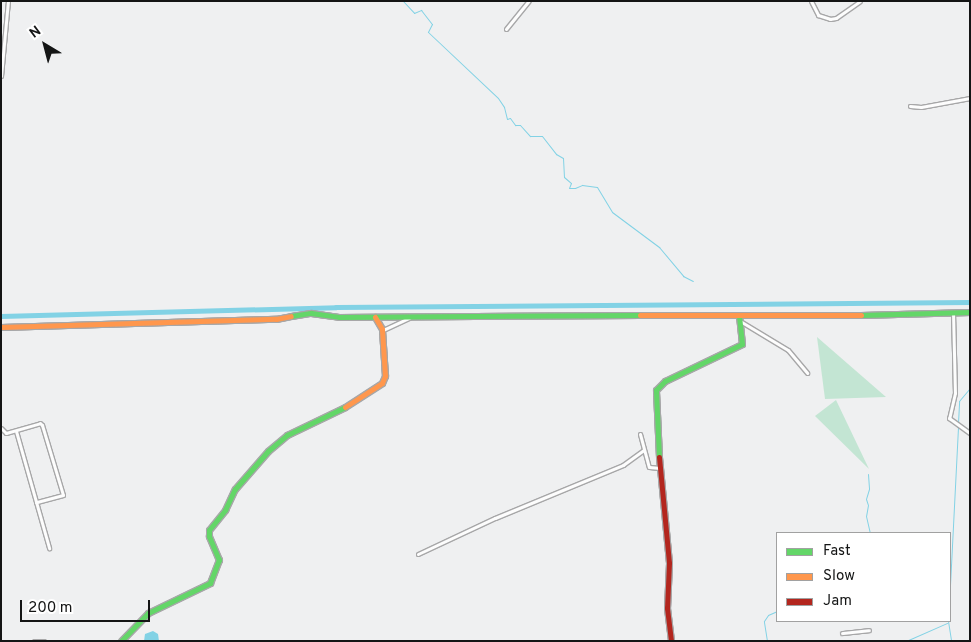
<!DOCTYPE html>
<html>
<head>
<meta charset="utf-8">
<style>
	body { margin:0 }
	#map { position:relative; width:971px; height:642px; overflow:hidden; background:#eff0f1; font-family:Overpass,sans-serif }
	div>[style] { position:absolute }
	.green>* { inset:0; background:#c3e5d3 }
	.water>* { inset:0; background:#82d2e5 }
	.stream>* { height:1px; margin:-0.5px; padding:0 0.5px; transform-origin:0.5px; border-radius:0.5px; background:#82d2e5 }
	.canal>* { height:4.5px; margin:-2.25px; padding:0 2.25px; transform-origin:2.25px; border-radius:2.25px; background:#82d2e5 }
	.roads { filter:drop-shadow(1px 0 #a7a7a8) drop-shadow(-1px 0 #a7a7a8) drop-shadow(0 1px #a7a7a8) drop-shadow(0 -1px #a7a7a8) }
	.street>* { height:3px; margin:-1.5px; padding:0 1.5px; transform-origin:1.5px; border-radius:1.5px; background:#fdfdfd }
	.fast>* { height:5px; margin:-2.5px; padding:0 2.5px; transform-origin:2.5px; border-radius:2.5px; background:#63d668 }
	.slow>* { height:5px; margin:-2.5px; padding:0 2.5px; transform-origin:2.5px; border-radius:2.5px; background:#ff974d }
	.jam>* { height:5px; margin:-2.5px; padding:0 2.5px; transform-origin:2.5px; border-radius:2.5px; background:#b3261e }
	span { translate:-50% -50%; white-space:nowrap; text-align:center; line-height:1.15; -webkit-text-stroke:5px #fff; paint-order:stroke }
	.frame { position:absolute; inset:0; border:2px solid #141515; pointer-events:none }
	.legend { position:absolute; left:776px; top:532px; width:175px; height:90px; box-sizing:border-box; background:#fff; border:1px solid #a1a1a1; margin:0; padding:6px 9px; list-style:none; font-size:15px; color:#141515 }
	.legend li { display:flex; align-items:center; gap:10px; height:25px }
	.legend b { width:25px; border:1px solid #a1a1a1 }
	.north { position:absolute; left:20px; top:20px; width:50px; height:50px; -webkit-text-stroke:4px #fff; paint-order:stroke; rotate:323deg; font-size:14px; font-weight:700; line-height:20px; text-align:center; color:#141515 }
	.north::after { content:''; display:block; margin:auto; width:18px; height:22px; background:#141515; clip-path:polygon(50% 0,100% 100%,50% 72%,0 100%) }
	.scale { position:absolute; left:20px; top:600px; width:130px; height:22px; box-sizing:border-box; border:2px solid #141515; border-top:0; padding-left:6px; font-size:15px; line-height:18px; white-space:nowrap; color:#141515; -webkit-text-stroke:4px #fff; paint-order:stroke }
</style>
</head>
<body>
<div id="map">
	<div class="green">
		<i style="clip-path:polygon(817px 337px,886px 397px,825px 399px)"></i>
		<i style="clip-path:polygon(836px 400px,869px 469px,815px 416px)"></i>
	</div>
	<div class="water">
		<i style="clip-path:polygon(153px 631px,158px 634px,159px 641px,144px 641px,145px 634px)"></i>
	</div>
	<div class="stream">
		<i style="left:403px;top:1px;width:16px;rotate:47deg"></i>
		<i style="left:414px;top:13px;width:8px;rotate:-23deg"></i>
		<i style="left:421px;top:10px;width:18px;rotate:52deg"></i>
		<i style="left:432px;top:24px;width:9px;rotate:117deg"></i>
		<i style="left:428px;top:32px;width:96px;rotate:43.3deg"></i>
		<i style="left:498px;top:98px;width:11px;rotate:56deg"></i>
		<i style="left:504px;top:107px;width:12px;rotate:76deg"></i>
		<i style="left:507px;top:119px;width:3px;rotate:-18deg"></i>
		<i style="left:510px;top:118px;width:9px;rotate:54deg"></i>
		<i style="left:515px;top:125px;width:5px"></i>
		<i style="left:520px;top:125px;width:15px;rotate:48deg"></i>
		<i style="left:530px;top:136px;width:12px"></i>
		<i style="left:542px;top:136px;width:23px;rotate:52deg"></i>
		<i style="left:556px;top:154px;width:8px;rotate:30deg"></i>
		<i style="left:563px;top:158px;width:19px;rotate:87deg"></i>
		<i style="left:564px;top:177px;width:9px;rotate:41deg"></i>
		<i style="left:571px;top:183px;width:5px;rotate:112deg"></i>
		<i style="left:569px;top:188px;width:6px"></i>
		<i style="left:575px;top:188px;width:8px;rotate:-23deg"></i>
		<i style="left:582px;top:185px;width:15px;rotate:8deg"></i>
		<i style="left:597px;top:187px;width:29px;rotate:59deg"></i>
		<i style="left:612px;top:212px;width:59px;rotate:36.7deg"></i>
		<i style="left:659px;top:247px;width:38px;rotate:50deg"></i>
		<i style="left:683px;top:276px;width:11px;rotate:27deg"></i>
		<i style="left:958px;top:423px;width:22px;rotate:-87deg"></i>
		<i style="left:959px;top:401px;width:17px;rotate:-50deg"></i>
		<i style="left:868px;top:474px;width:15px;rotate:86deg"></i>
		<i style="left:869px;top:489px;width:10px;rotate:107deg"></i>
		<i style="left:866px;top:499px;width:6px;rotate:72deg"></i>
		<i style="left:868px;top:505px;width:11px;rotate:100deg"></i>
		<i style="left:866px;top:516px;width:17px;rotate:77deg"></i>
		<i style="left:950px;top:585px;width:158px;rotate:-87.1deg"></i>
		<i style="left:948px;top:621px;width:20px;rotate:81deg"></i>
		<i style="left:767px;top:641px;width:20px;rotate:-99deg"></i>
		<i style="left:764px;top:621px;width:7px;rotate:-56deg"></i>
		<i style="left:768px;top:615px;width:10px;rotate:-24deg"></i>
		<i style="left:906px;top:641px;width:45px;rotate:-23.7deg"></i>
	</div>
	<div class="canal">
		<i style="left:1px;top:316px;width:335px;rotate:-1.5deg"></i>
		<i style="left:336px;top:307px;width:634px;rotate:-0.45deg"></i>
	</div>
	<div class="roads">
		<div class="street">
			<i style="left:811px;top:1px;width:16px;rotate:63deg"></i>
			<i style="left:818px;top:15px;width:13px;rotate:18deg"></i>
			<i style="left:830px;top:19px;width:6px;rotate:-9deg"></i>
			<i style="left:836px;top:18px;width:29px;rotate:-35deg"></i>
			<i style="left:506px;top:29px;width:36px;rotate:-51deg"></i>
			<i style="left:1px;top:76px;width:75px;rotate:-84.7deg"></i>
			<i style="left:910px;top:106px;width:11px;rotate:5deg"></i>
			<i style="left:921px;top:107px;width:50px;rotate:-10.4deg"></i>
			<i style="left:953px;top:312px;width:81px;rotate:88.6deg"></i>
			<i style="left:955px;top:393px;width:26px;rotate:103deg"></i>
			<i style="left:949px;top:418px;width:26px;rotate:36deg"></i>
			<i style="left:740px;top:321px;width:56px;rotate:31.1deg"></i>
			<i style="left:788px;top:350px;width:30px;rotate:50deg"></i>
			<i style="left:383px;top:330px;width:29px;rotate:-25deg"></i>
			<i style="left:1px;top:428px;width:7px;rotate:45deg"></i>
			<i style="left:6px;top:433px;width:35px;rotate:-16deg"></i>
			<i style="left:40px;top:423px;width:3px;rotate:45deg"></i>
			<i style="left:42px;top:425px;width:73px;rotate:73.3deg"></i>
			<i style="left:63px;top:495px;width:28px;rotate:165deg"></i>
			<i style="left:16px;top:431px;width:122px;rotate:74.2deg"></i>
			<i style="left:640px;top:434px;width:34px;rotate:75deg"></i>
			<i style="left:649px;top:467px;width:11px;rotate:5deg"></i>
			<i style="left:418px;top:554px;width:85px;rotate:-25.1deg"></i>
			<i style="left:495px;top:518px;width:139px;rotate:-22.5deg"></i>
			<i style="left:623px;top:465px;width:26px;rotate:-36deg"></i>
			<i style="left:842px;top:633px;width:27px;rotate:-6deg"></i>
			<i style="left:34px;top:641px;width:10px"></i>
		</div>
		<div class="fast">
			<i style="left:861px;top:315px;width:109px;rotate:-1.6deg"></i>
			<i style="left:291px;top:316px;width:20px;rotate:-9deg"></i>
			<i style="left:311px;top:313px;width:28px;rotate:8deg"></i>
			<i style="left:339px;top:317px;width:301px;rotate:-0.4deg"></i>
			<i style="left:659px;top:457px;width:67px;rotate:-92.6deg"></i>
			<i style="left:656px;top:390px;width:13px;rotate:-45deg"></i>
			<i style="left:665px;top:381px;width:85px;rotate:-25.7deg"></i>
			<i style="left:742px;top:344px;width:29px;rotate:-96deg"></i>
			<i style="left:121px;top:641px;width:39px;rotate:-46deg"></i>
			<i style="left:148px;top:613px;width:69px;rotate:-25.8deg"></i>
			<i style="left:210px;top:583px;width:25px;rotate:-69deg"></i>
			<i style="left:219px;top:560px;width:26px;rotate:-113deg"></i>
			<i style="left:209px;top:536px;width:6px;rotate:-90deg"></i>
			<i style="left:209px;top:530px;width:26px;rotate:-51deg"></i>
			<i style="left:225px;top:510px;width:23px;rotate:-65deg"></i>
			<i style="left:235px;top:489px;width:50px;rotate:-49deg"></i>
			<i style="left:268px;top:451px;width:25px;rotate:-40deg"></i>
			<i style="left:287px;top:435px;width:64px;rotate:-25.8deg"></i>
		</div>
		<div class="slow">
			<i style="left:640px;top:315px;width:221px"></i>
			<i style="left:1px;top:327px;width:275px;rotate:-1.7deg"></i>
			<i style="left:276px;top:319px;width:15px;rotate:-11deg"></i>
			<i style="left:345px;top:407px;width:44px;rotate:-33deg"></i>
			<i style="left:382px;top:383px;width:8px;rotate:-67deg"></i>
			<i style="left:385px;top:376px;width:47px;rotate:-93.7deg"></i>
			<i style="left:382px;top:329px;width:14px;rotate:-120deg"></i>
		</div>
		<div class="jam">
			<i style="left:659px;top:457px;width:106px;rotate:84.6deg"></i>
			<i style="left:669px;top:563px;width:45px;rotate:92.5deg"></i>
			<i style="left:667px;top:608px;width:33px;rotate:83deg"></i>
		</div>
	</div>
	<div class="frame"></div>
	<ul class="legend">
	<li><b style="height:6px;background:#63d668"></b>Fast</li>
	<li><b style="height:6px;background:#ff974d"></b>Slow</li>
	<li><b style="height:6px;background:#b3261e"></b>Jam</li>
	</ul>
	<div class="north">N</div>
	<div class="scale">200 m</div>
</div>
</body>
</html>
